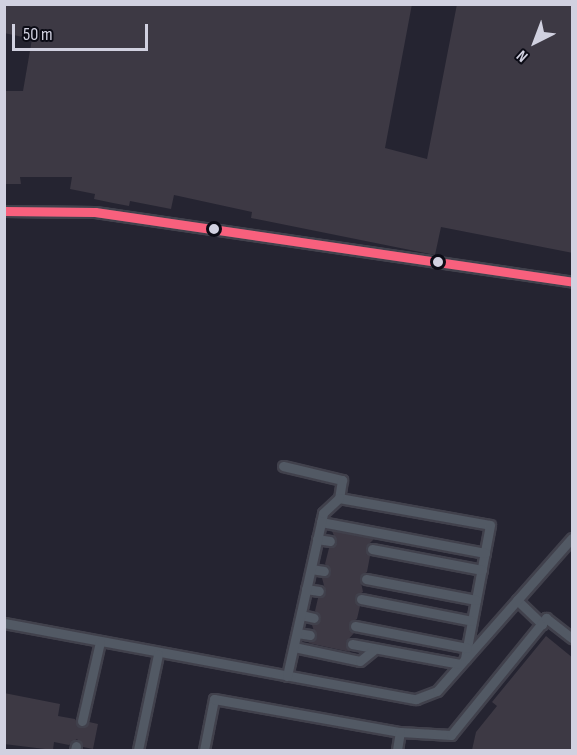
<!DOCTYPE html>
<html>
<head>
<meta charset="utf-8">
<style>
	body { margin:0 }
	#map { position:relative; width:577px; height:755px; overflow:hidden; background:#252431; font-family:"Sofia Sans Condensed",sans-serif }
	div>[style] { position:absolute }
	.building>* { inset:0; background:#3d3944 }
	.roads { filter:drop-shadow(2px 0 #41414c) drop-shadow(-2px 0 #41414c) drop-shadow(0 2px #41414c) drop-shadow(0 -2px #41414c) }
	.service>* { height:9px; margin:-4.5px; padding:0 4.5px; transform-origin:4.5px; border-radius:4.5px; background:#525964 }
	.bus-1>* { height:9px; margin:-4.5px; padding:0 4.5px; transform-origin:4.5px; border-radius:4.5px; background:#f8607d }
	.dots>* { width:16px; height:16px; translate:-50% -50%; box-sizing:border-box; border:3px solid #0b0b15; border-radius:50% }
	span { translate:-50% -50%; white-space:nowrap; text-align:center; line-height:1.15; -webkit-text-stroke:5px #0b0b15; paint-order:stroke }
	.frame { position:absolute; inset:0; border:6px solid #d1d1e0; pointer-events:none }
	.north { position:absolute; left:505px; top:12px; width:60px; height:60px; -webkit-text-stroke:4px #0b0b15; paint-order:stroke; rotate:222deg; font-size:16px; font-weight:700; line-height:24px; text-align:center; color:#d1d1e0 }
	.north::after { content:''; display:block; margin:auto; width:21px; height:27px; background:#d1d1e0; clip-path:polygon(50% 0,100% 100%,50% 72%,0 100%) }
	.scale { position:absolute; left:12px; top:24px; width:136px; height:27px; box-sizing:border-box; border:3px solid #d1d1e0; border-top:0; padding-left:8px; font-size:18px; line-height:21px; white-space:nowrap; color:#d1d1e0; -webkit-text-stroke:4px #0b0b15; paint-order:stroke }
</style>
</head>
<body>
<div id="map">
	<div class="building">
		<i style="clip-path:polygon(4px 4px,412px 4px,385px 148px,427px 159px,457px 4px,573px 4px,573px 253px,441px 227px,435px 255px,251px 218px,252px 212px,174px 195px,171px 209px,130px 201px,129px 206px,113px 203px,94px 199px,95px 194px,70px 189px,72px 177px,20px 177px,21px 184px,4px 184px,4px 91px,23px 91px,32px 39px,4px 33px)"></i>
		<i style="clip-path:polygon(332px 531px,374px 539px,366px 547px,370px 556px,367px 572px,360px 577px,363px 592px,355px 597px,360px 606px,357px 619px,349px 624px,354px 633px,346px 642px,350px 652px,308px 643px,316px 637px,312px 625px,321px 619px,315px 611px,318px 598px,326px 593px,322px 578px,331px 573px,325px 564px,329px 548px,337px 543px)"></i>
		<i style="clip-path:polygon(546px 636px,573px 658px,573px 750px,472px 750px,476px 732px,497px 706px,492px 702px)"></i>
		<i style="clip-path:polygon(4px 693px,60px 704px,58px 716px,75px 719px,80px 727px,89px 722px,98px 724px,93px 749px,83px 747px,77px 739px,69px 745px,54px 742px,53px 750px,4px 744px)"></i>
	</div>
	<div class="roads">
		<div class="service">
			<i style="left:4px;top:211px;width:91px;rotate:0.6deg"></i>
			<i style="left:95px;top:212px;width:482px;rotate:8.3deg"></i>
			<i style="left:283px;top:466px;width:61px;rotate:13.3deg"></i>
			<i style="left:342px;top:480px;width:18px;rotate:99deg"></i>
			<i style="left:339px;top:498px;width:153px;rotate:10.1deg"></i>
			<i style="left:490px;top:525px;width:136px;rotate:100.6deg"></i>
			<i style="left:321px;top:522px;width:167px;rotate:10.7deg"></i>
			<i style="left:317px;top:539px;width:13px;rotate:9deg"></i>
			<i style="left:372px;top:549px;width:112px;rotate:10.8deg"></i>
			<i style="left:311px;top:569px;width:13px;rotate:9deg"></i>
			<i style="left:366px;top:579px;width:112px;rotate:10.8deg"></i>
			<i style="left:306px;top:589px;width:13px;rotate:9deg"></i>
			<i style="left:361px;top:599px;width:113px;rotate:11.2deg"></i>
			<i style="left:517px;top:600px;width:35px;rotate:44deg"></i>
			<i style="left:301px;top:615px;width:13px;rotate:13deg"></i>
			<i style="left:4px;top:623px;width:419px;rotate:10.5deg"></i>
			<i style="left:416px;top:699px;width:22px;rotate:-21deg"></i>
			<i style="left:437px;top:691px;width:204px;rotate:-48.6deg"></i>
			<i style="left:355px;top:626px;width:114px;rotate:11.1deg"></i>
			<i style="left:297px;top:633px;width:13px;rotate:9deg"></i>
			<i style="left:352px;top:644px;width:110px;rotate:10.5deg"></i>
			<i style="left:294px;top:647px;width:67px;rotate:12deg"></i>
			<i style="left:360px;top:661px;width:19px;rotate:-39deg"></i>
			<i style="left:287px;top:676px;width:167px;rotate:-77.5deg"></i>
			<i style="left:323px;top:513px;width:22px;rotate:-43deg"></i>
			<i style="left:82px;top:721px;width:81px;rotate:-77.2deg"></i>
			<i style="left:75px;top:750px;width:4px;rotate:-76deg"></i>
			<i style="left:138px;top:750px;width:98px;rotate:-78.2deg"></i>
			<i style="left:204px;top:750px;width:52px;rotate:-78.9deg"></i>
			<i style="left:214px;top:699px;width:189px;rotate:10.1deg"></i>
			<i style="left:400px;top:732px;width:51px;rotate:3.4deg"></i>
			<i style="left:451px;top:735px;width:151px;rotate:-50.9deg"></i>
			<i style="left:546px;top:618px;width:33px;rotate:38deg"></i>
			<i style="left:397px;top:750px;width:18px;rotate:-81deg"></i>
		</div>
	</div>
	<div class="bus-1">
		<i style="left:4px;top:211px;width:91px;rotate:0.6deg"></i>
		<i style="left:95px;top:212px;width:482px;rotate:8.3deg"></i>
	</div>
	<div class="dots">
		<i style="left:214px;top:229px;background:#d1d1e0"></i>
		<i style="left:438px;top:262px;background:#d1d1e0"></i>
	</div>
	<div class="frame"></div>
	<div class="north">N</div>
	<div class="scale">50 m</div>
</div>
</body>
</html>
